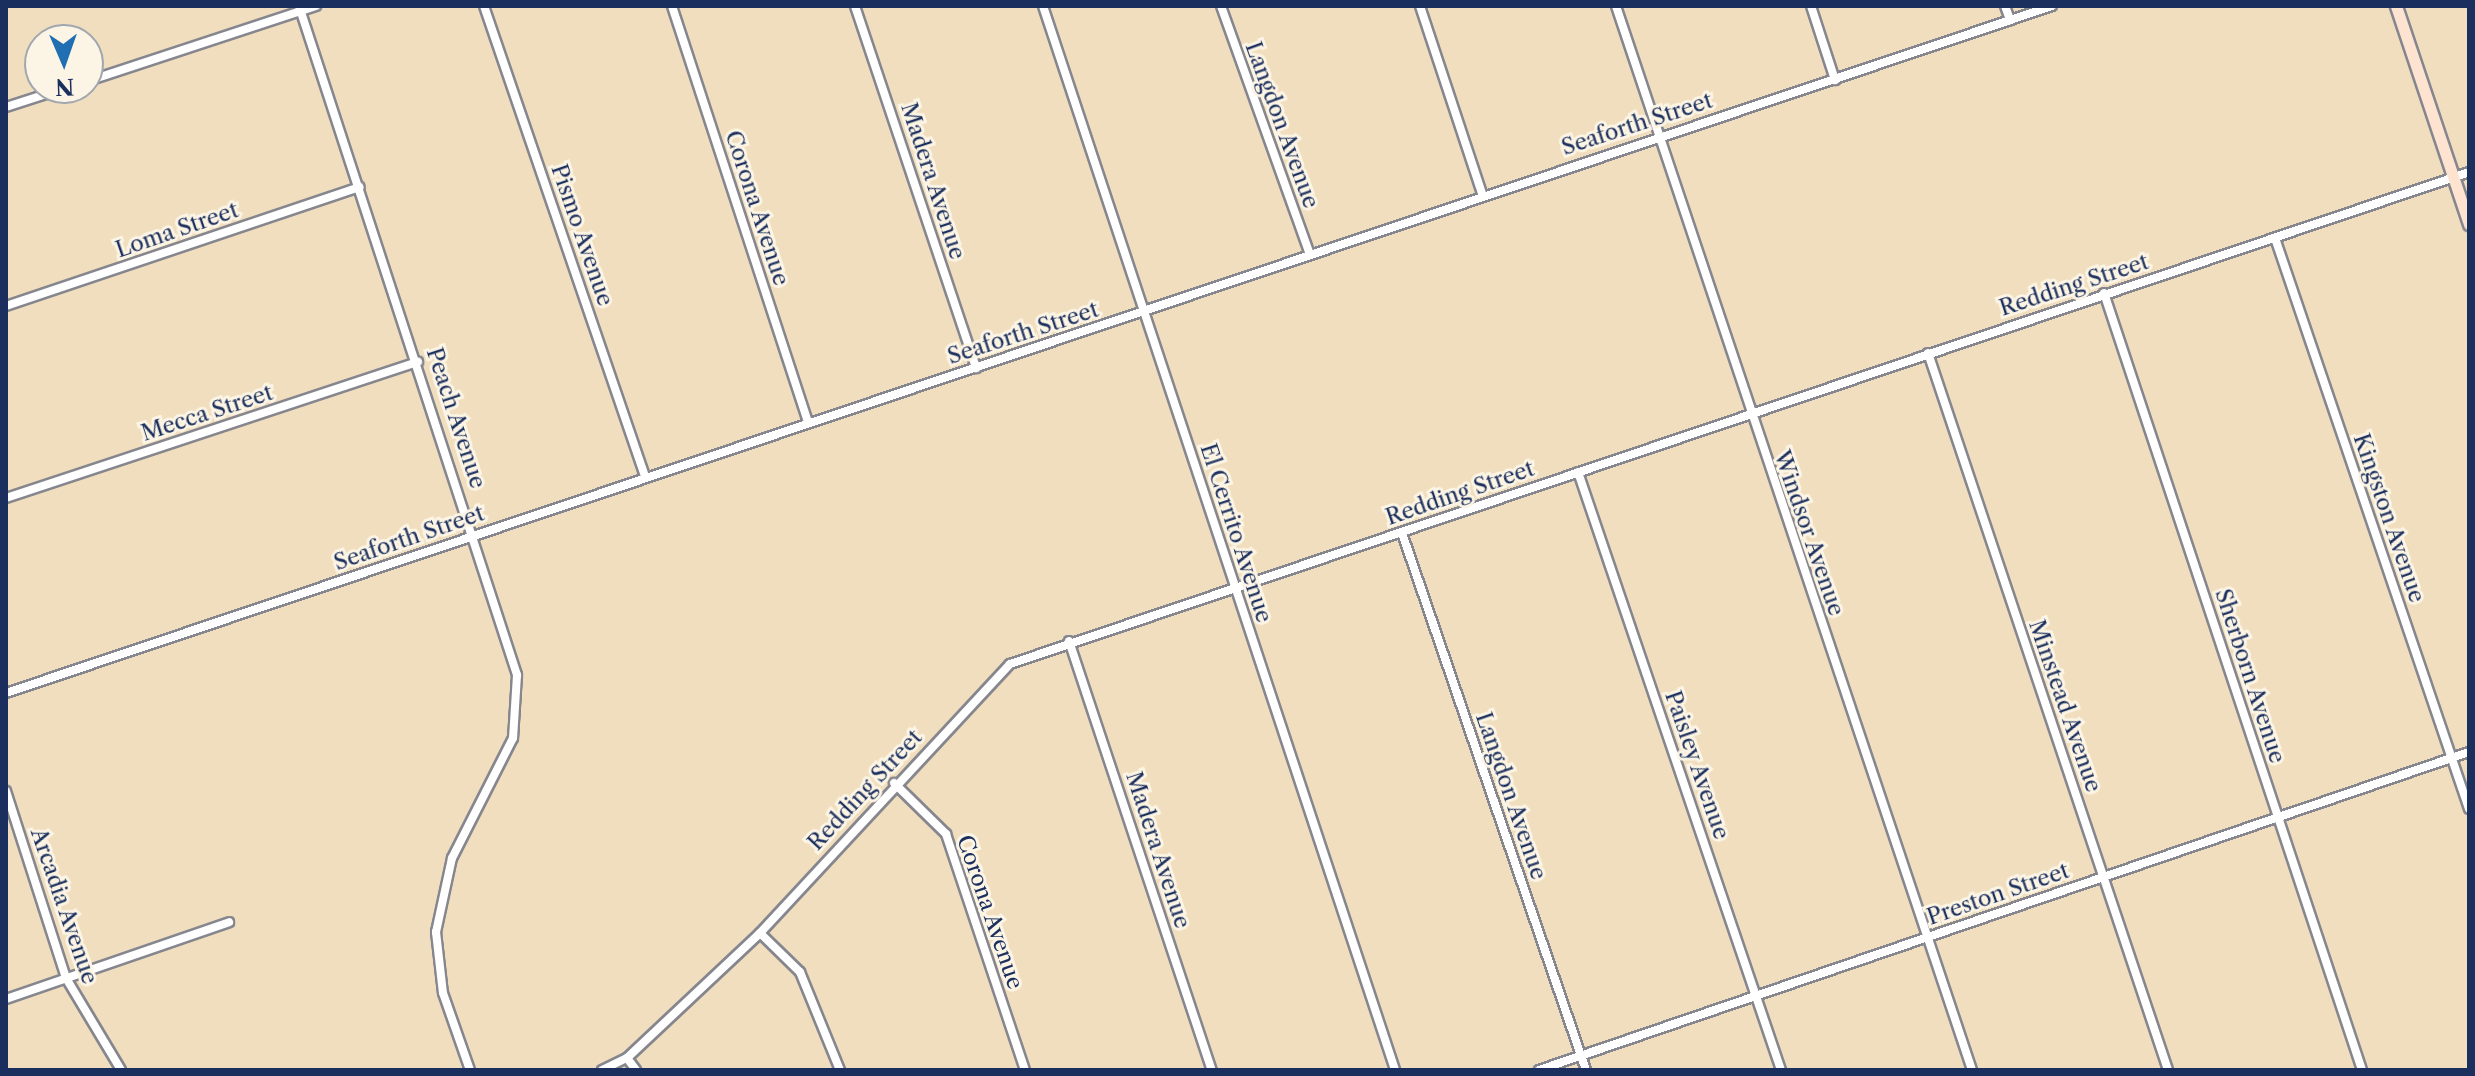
<!DOCTYPE html>
<html>
<head>
<meta charset="utf-8">
<style>
	body { margin:0 }
	#map { position:relative; width:2475px; height:1076px; overflow:hidden; background:#f0debe; font-family:"Libre Caslon Text",serif }
	div>[style] { position:absolute }
	.roads { filter:drop-shadow(2px 0 #86868e) drop-shadow(-2px 0 #86868e) drop-shadow(0 2px #86868e) drop-shadow(0 -2px #86868e) }
	.street>* { height:8px; margin:-4px; padding:0 4px; transform-origin:4px; border-radius:4px; background:#fff }
	.secondary>* { height:11px; margin:-5.5px; padding:0 5.5px; transform-origin:5.5px; border-radius:5.5px; background:#fee3d1 }
	span { translate:-50% -50%; white-space:nowrap; text-align:center; line-height:1.15; -webkit-text-stroke:6px #fcf5e5; paint-order:stroke }
	.street-label { font-size:22px; color:#1b2f5e }
	.frame { position:absolute; inset:0; border:8px solid #1b2f5e; pointer-events:none }
	.north { position:absolute; left:24px; top:24px; width:80px; height:80px; box-sizing:border-box; background:#fcf5e5; border:2px solid #a2a6af; border-radius:50%; rotate:178deg; font-size:22px; font-weight:700; line-height:32px; text-align:center; color:#1b2f5e }
	.north::after { content:''; display:block; margin:auto; width:28px; height:36px; background:#1f6fb2; clip-path:polygon(50% 0,100% 100%,50% 72%,0 100%) }
</style>
</head>
<body>
<div id="map">
	<div class="roads">
		<div class="street">
			<i style="left:299px;top:6px;width:704px;rotate:71.95deg"></i>
			<i style="left:517px;top:675px;width:63px;rotate:93.6deg"></i>
			<i style="left:513px;top:738px;width:135px;rotate:116.9deg"></i>
			<i style="left:452px;top:858px;width:76px;rotate:102.2deg"></i>
			<i style="left:436px;top:932px;width:61px;rotate:83.5deg"></i>
			<i style="left:443px;top:993px;width:82px;rotate:70.7deg"></i>
			<i style="left:484px;top:6px;width:497px;rotate:71.1deg"></i>
			<i style="left:672px;top:6px;width:438px;rotate:71.9deg"></i>
			<i style="left:855px;top:6px;width:382px;rotate:71.5deg"></i>
			<i style="left:1043px;top:6px;width:1121px;rotate:71.69deg"></i>
			<i style="left:1221px;top:6px;width:264px;rotate:70.3deg"></i>
			<i style="left:1420px;top:6px;width:198px;rotate:71.7deg"></i>
			<i style="left:1616px;top:6px;width:1122px;rotate:71.5deg"></i>
			<i style="left:1811px;top:6px;width:78px;rotate:72deg"></i>
			<i style="left:2005px;top:6px;width:15px;rotate:70deg"></i>
			<i style="left:88px;top:81px;width:240px;rotate:-18.2deg"></i>
			<i style="left:6px;top:107px;width:62px;rotate:-17.9deg"></i>
			<i style="left:2275px;top:238px;width:603px;rotate:71.23deg"></i>
			<i style="left:2104px;top:293px;width:819px;rotate:71.63deg"></i>
			<i style="left:6px;top:306px;width:373px;rotate:-18.6deg"></i>
			<i style="left:1928px;top:353px;width:756px;rotate:71.49deg"></i>
			<i style="left:1578px;top:472px;width:632px;rotate:71.25deg"></i>
			<i style="left:6px;top:498px;width:434px;rotate:-18.3deg"></i>
			<i style="left:1402px;top:533px;width:568px;rotate:71.09deg"></i>
			<i style="left:1069px;top:641px;width:452px;rotate:71.6deg"></i>
			<i style="left:6px;top:693px;width:2158px;rotate:-18.56deg"></i>
			<i style="left:894px;top:783px;width:73px;rotate:44.4deg"></i>
			<i style="left:946px;top:834px;width:249px;rotate:71.5deg"></i>
			<i style="left:6px;top:791px;width:196px;rotate:72.2deg"></i>
			<i style="left:66px;top:978px;width:107px;rotate:59.1deg"></i>
			<i style="left:760px;top:933px;width:56px;rotate:44.3deg"></i>
			<i style="left:800px;top:972px;width:106px;rotate:67.8deg"></i>
			<i style="left:6px;top:999px;width:236px;rotate:-19deg"></i>
			<i style="left:627px;top:1058px;width:15px;rotate:53deg"></i>
			<i style="left:602px;top:1070px;width:28px;rotate:-26deg"></i>
			<i style="left:627px;top:1058px;width:183px;rotate:-43.2deg"></i>
			<i style="left:760px;top:933px;width:367px;rotate:-47.1deg"></i>
			<i style="left:1010px;top:664px;width:1540px;rotate:-18.63deg"></i>
			<i style="left:1539px;top:1070px;width:983px;rotate:-18.88deg"></i>
		</div>
		<div class="secondary">
			<i style="left:2396px;top:6px;width:230px;rotate:71.5deg"></i>
		</div>
	</div>
	<div class="street-label">
		<span style="left:1637px;top:124px;rotate:-18deg">Seaforth Street</span>
		<span style="left:1282px;top:125px;rotate:70deg">Langdon Avenue</span>
		<span style="left:933px;top:181px;rotate:72deg">Madera Avenue</span>
		<span style="left:757px;top:208px;rotate:72deg">Corona Avenue</span>
		<span style="left:177px;top:230px;rotate:-19deg">Loma Street</span>
		<span style="left:582px;top:235px;rotate:71deg">Pismo Avenue</span>
		<span style="left:2074px;top:285px;rotate:-18deg">Redding Street</span>
		<span style="left:1023px;top:333px;rotate:-18deg">Seaforth Street</span>
		<span style="left:207px;top:413px;rotate:-18deg">Mecca Street</span>
		<span style="left:456px;top:418px;rotate:72deg">Peach Avenue</span>
		<span style="left:1460px;top:493px;rotate:-19deg">Redding Street</span>
		<span style="left:2389px;top:518px;rotate:71deg">Kingston Avenue</span>
		<span style="left:1236px;top:533px;rotate:72deg">El Cerrito Avenue</span>
		<span style="left:1809px;top:533px;rotate:71deg">Windsor Avenue</span>
		<span style="left:409px;top:538px;rotate:-19deg">Seaforth Street</span>
		<span style="left:2250px;top:676px;rotate:72deg">Sherborn Avenue</span>
		<span style="left:2065px;top:706px;rotate:71deg">Minstead Avenue</span>
		<span style="left:1697px;top:765px;rotate:71deg">Paisley Avenue</span>
		<span style="left:865px;top:790px;rotate:-47deg">Redding Street</span>
		<span style="left:1511px;top:796px;rotate:71deg">Langdon Avenue</span>
		<span style="left:1158px;top:850px;rotate:72deg">Madera Avenue</span>
		<span style="left:1998px;top:894px;rotate:-19deg">Preston Street</span>
		<span style="left:64px;top:906px;rotate:71deg">Arcadia Avenue</span>
		<span style="left:990px;top:912px;rotate:71deg">Corona Avenue</span>
	</div>
	<div class="frame"></div>
	<div class="north">N</div>
</div>
</body>
</html>
